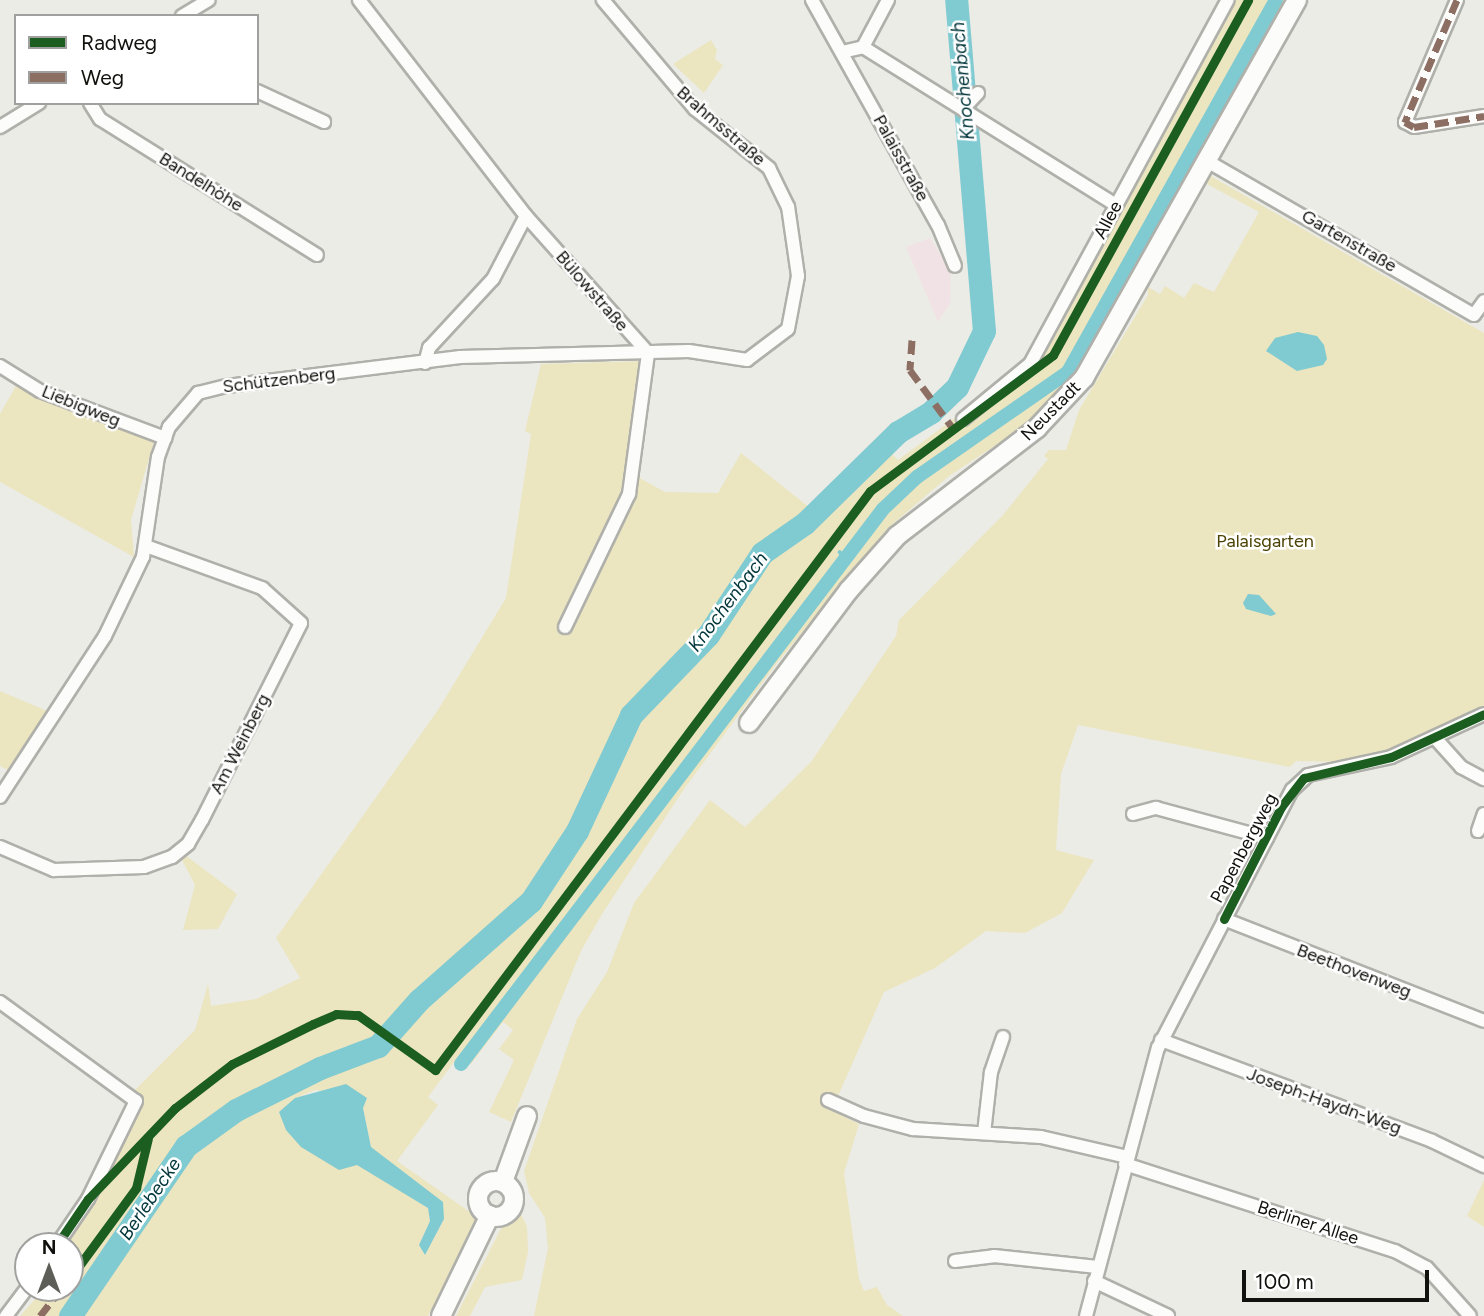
<!DOCTYPE html>
<html>
<head>
<meta charset="utf-8">
<style>
	body { margin:0 }
	#map { position:relative; width:1484px; height:1316px; overflow:hidden; background:#ecece6; font-family:Figtree,sans-serif }
	div>[style] { position:absolute }
	.education>* { inset:0; background:#f1e3e5 }
	.green>* { inset:0; background:#ebe5c0 }
	.water>* { inset:0; background:#80cad1 }
	.stream>* { height:3.5px; margin:-1.75px; padding:0 1.75px; transform-origin:1.75px; border-radius:1.75px; background:#80cad1 }
	.canal>* { height:14px; margin:-7px; padding:0 7px; transform-origin:7px; border-radius:7px; background:#80cad1 }
	.river>* { height:23px; margin:-11.5px; padding:0 11.5px; transform-origin:11.5px; border-radius:11.5px; background:#80cad1 }
	.roads { filter:drop-shadow(2px 0 #b0b0ab) drop-shadow(-2px 0 #b0b0ab) drop-shadow(0 2px #b0b0ab) drop-shadow(0 -2px #b0b0ab) }
	.minor>* { height:12px; margin:-6px; padding:0 6px; transform-origin:6px; border-radius:6px; background:#fcfcfb }
	.secondary>* { height:18px; margin:-9px; padding:0 9px; transform-origin:9px; border-radius:9px; background:#fcfcfb }
	.secondary>.ring { margin:-9px; padding:0; box-sizing:content-box; background:none; border:18px solid #fcfcfb; border-radius:50% }
	.quiet>* { height:7px; margin-top:-3.5px; transform-origin:0; background:repeating-linear-gradient(90deg,#8d6e63 0 14px,transparent 0 21px) }
	.cycleway>* { height:9px; margin:-4.5px; padding:0 4.5px; transform-origin:4.5px; border-radius:4.5px; background:#1b5e20 }
	span { translate:-50% -50%; white-space:nowrap; text-align:center; line-height:1.15; -webkit-text-stroke:5px #fff; paint-order:stroke }
	.street-label { font-size:18px; color:#11110d }
	.park-label { font-size:18px; color:#4c4303 }
	.water-label { font-size:19px; color:#01363b; font-style:italic }
	.legend { position:absolute; left:14px; top:14px; width:245px; height:91px; box-sizing:border-box; background:#fff; border:2px solid #a0a09e; margin:0; padding:9px 12px; list-style:none; font-size:21px; color:#11110d }
	.legend li { display:flex; align-items:center; gap:14px; height:35px }
	.legend b { width:35px; border:2px solid #a0a09e }
	.north { position:absolute; left:14px; top:1232px; width:70px; height:70px; box-sizing:border-box; background:#fff; border:2px solid #a0a09e; border-radius:50%; rotate:0deg; font-size:19px; font-weight:700; line-height:28px; text-align:center; color:#11110d }
	.north::after { content:''; display:block; margin:auto; width:24px; height:32px; background:#5e5e59; clip-path:polygon(50% 0,100% 100%,50% 72%,0 100%) }
	.scale { position:absolute; left:1242px; top:1270px; width:187px; height:32px; box-sizing:border-box; border:4px solid #11110d; border-top:0; padding-left:9px; font-size:21px; line-height:24px; white-space:nowrap; color:#11110d; -webkit-text-stroke:5px #fff; paint-order:stroke }
</style>
</head>
<body>
<div id="map">
	<div class="education">
		<i style="clip-path:polygon(930px 238px,951px 270px,950px 304px,938px 322px,906px 247px)"></i>
	</div>
	<div class="green">
		<i style="clip-path:polygon(evenodd,1233px 0,1286px 0,1082px 362px,1031px 422px,949px 476px,888px 528px,777px 663px,684px 789px,602px 914px,581px 951px,511px 1122px,489px 1112px,514px 1060px,499px 1049px,513px 1030px,503px 1022px,471px 1064px,467px 1062px,463px 1068px,454px 1062px,428px 1097px,438px 1105px,397px 1161px,477px 1217px,428px 1316px,20px 1316px,45px 1288px,70px 1288px,67px 1246px,132px 1093px,195px 1030px,208px 984px,211px 1006px,256px 999px,300px 978px,276px 938px,438px 710px,506px 598px,531px 434px,525px 431px,541px 364px,644px 361px,636px 476px,665px 492px,718px 493px,741px 453px,810px 508px,879px 441px,898px 460px,1029px 363px,1233px 0,315px 1090px,366px 1097px,363px 1108px,371px 1147px,444px 1219px,425px 1255px,419px 1245px,430px 1221px,428px 1208px,280px 1112px,296px 1098px,315px 1090px)"></i>
		<i style="clip-path:polygon(711px 40px,717px 50px,715px 59px,723px 65px,704px 93px,673px 64px)"></i>
		<i style="clip-path:polygon(1209px 175px,1484px 333px,1484px 706px,1392px 750px,1341px 762px,1296px 761px,1290px 767px,1078px 725px,1061px 774px,1056px 850px,1094px 860px,1062px 913px,1025px 933px,986px 931px,935px 968px,884px 992px,838px 1096px,828px 1092px,822px 1106px,859px 1124px,844px 1173px,859px 1279px,864px 1291px,877px 1287px,887px 1305px,903px 1316px,534px 1316px,548px 1248px,545px 1218px,529px 1193px,524px 1171px,577px 1019px,607px 972px,634px 903px,710px 800px,745px 827px,811px 762px,896px 636px,899px 620px,1003px 515px,1048px 459px,1044px 456px,1049px 450px,1066px 450px,1079px 410px,1148px 295px,1148px 287px,1160px 294px,1165px 286px,1184px 298px,1194px 283px,1214px 292px,1259px 212px,1205px 183px)"></i>
		<i style="clip-path:polygon(17px 384px,47px 400px,155px 438px,131px 520px,134px 557px,0 482px,0 414px)"></i>
		<i style="clip-path:polygon(0 691px,52px 713px,12px 772px,0 766px)"></i>
		<i style="clip-path:polygon(185px 855px,237px 894px,218px 929px,183px 930px,195px 885px,181px 858px)"></i>
		<i style="clip-path:polygon(1484px 1180px,1484px 1227px,1467px 1216px)"></i>
		<i style="clip-path:polygon(519px 1211px,527px 1226px,528px 1252px,522px 1280px,485px 1287px,470px 1316px,456px 1316px,507px 1217px)"></i>
	</div>
	<div class="water">
		<i style="clip-path:polygon(1298px 332px,1317px 336px,1324px 345px,1327px 359px,1323px 365px,1297px 371px,1266px 351px,1275px 338px)"></i>
		<i style="clip-path:polygon(1248px 594px,1259px 595px,1276px 614px,1271px 616px,1246px 609px,1243px 603px)"></i>
		<i style="clip-path:polygon(346px 1084px,367px 1098px,363px 1108px,371px 1147px,443px 1202px,444px 1219px,425px 1255px,419px 1245px,430px 1221px,428px 1208px,357px 1165px,339px 1170px,301px 1147px,286px 1130px,279px 1112px,295px 1098px)"></i>
	</div>
	<div class="stream">
		<i style="left:840px;top:552px;width:6px;rotate:51deg"></i>
	</div>
	<div class="canal">
		<i style="left:461px;top:1064px;width:697px;rotate:-52.75deg"></i>
		<i style="left:883px;top:509px;width:47px;rotate:-43.3deg"></i>
		<i style="left:917px;top:477px;width:184px;rotate:-34.8deg"></i>
		<i style="left:1068px;top:372px;width:426px;rotate:-60.8deg"></i>
	</div>
	<div class="river">
		<i style="left:70px;top:1316px;width:206px;rotate:-55.7deg"></i>
		<i style="left:186px;top:1146px;width:62px;rotate:-35.8deg"></i>
		<i style="left:236px;top:1110px;width:94px;rotate:-26.6deg"></i>
		<i style="left:320px;top:1068px;width:62px;rotate:-20.8deg"></i>
		<i style="left:378px;top:1046px;width:62px;rotate:-48.3deg"></i>
		<i style="left:419px;top:1000px;width:149px;rotate:-41.5deg"></i>
		<i style="left:531px;top:901px;width:84px;rotate:-56.7deg"></i>
		<i style="left:577px;top:831px;width:128px;rotate:-65deg"></i>
		<i style="left:631px;top:715px;width:111px;rotate:-46.1deg"></i>
		<i style="left:708px;top:635px;width:98px;rotate:-56.6deg"></i>
		<i style="left:762px;top:553px;width:52px;rotate:-34.9deg"></i>
		<i style="left:805px;top:523px;width:130px;rotate:-44.4deg"></i>
		<i style="left:898px;top:432px;width:39px;rotate:-31deg"></i>
		<i style="left:931px;top:412px;width:36px;rotate:-44deg"></i>
		<i style="left:957px;top:387px;width:62px;rotate:-64.3deg"></i>
		<i style="left:984px;top:331px;width:332px;rotate:-94.8deg"></i>
	</div>
	<div class="roads">
		<div class="minor">
			<i style="left:359px;top:0;width:273px;rotate:52.3deg"></i>
			<i style="left:526px;top:216px;width:183px;rotate:48.3deg"></i>
			<i style="left:812px;top:0;width:258px;rotate:60.8deg"></i>
			<i style="left:938px;top:225px;width:44px;rotate:67.5deg"></i>
			<i style="left:1457px;top:0;width:133px;rotate:113.1deg"></i>
			<i style="left:1405px;top:122px;width:10px;rotate:29deg"></i>
			<i style="left:1414px;top:127px;width:71px;rotate:-8.9deg"></i>
			<i style="left:182px;top:16px;width:31px;rotate:-31deg"></i>
			<i style="left:863px;top:47px;width:53px;rotate:-62deg"></i>
			<i style="left:842px;top:52px;width:22px;rotate:-13deg"></i>
			<i style="left:863px;top:47px;width:298px;rotate:32deg"></i>
			<i style="left:257px;top:91px;width:74px;rotate:24.8deg"></i>
			<i style="left:90px;top:103px;width:19px;rotate:58deg"></i>
			<i style="left:100px;top:119px;width:256px;rotate:32.1deg"></i>
			<i style="left:963px;top:109px;width:22px;rotate:-47deg"></i>
			<i style="left:0;top:127px;width:46px;rotate:-31.6deg"></i>
			<i style="left:1207px;top:161px;width:308px;rotate:30deg"></i>
			<i style="left:1474px;top:315px;width:17px;rotate:-54deg"></i>
			<i style="left:425px;top:363px;width:16px;rotate:-75deg"></i>
			<i style="left:429px;top:348px;width:94px;rotate:-47.2deg"></i>
			<i style="left:493px;top:279px;width:71px;rotate:-62.4deg"></i>
			<i style="left:0;top:366px;width:47px;rotate:32deg"></i>
			<i style="left:40px;top:391px;width:134px;rotate:20.6deg"></i>
			<i style="left:963px;top:419px;width:87px;rotate:-39.4deg"></i>
			<i style="left:1030px;top:364px;width:414px;rotate:-61.5deg"></i>
			<i style="left:565px;top:627px;width:148px;rotate:-64.3deg"></i>
			<i style="left:629px;top:494px;width:142px;rotate:-82.3deg"></i>
			<i style="left:1436px;top:739px;width:38px;rotate:48deg"></i>
			<i style="left:1461px;top:767px;width:26px;rotate:28deg"></i>
			<i style="left:0;top:797px;width:192px;rotate:-56.9deg"></i>
			<i style="left:105px;top:636px;width:88px;rotate:-64.3deg"></i>
			<i style="left:143px;top:557px;width:101px;rotate:-81.5deg"></i>
			<i style="left:158px;top:457px;width:32px;rotate:-70deg"></i>
			<i style="left:169px;top:427px;width:45px;rotate:-49.5deg"></i>
			<i style="left:198px;top:393px;width:30px;rotate:-14deg"></i>
			<i style="left:227px;top:386px;width:235px;rotate:-7.1deg"></i>
			<i style="left:460px;top:357px;width:229px;rotate:-1.5deg"></i>
			<i style="left:689px;top:351px;width:59px;rotate:8.8deg"></i>
			<i style="left:747px;top:360px;width:51px;rotate:-37.1deg"></i>
			<i style="left:788px;top:329px;width:54px;rotate:-79.3deg"></i>
			<i style="left:798px;top:276px;width:70px;rotate:-98.2deg"></i>
			<i style="left:788px;top:207px;width:43px;rotate:-116deg"></i>
			<i style="left:769px;top:168px;width:95px;rotate:-141.4deg"></i>
			<i style="left:695px;top:109px;width:143px;rotate:-130.2deg"></i>
			<i style="left:1133px;top:814px;width:24px;rotate:-15deg"></i>
			<i style="left:1156px;top:808px;width:115px;rotate:15.1deg"></i>
			<i style="left:1478px;top:831px;width:18px;rotate:-71deg"></i>
			<i style="left:0;top:847px;width:59px;rotate:23.1deg"></i>
			<i style="left:54px;top:870px;width:90px;rotate:-1.9deg"></i>
			<i style="left:144px;top:867px;width:30px;rotate:-20deg"></i>
			<i style="left:172px;top:857px;width:21px;rotate:-39deg"></i>
			<i style="left:188px;top:844px;width:28px;rotate:-60deg"></i>
			<i style="left:202px;top:820px;width:220px;rotate:-63.3deg"></i>
			<i style="left:301px;top:623px;width:52px;rotate:-138.1deg"></i>
			<i style="left:262px;top:588px;width:123px;rotate:-160.1deg"></i>
			<i style="left:1224px;top:919px;width:279px;rotate:21.4deg"></i>
			<i style="left:0;top:1002px;width:168px;rotate:36.1deg"></i>
			<i style="left:136px;top:1101px;width:109px;rotate:116.1deg"></i>
			<i style="left:88px;top:1199px;width:57px;rotate:124.2deg"></i>
			<i style="left:1161px;top:1040px;width:289px;rotate:20.4deg"></i>
			<i style="left:1432px;top:1141px;width:58px;rotate:25.7deg"></i>
			<i style="left:828px;top:1100px;width:39px;rotate:24deg"></i>
			<i style="left:864px;top:1116px;width:51px;rotate:14.9deg"></i>
			<i style="left:913px;top:1129px;width:128px;rotate:3.6deg"></i>
			<i style="left:1041px;top:1137px;width:88px;rotate:13.1deg"></i>
			<i style="left:984px;top:1133px;width:61px;rotate:-83.5deg"></i>
			<i style="left:991px;top:1072px;width:37px;rotate:-71deg"></i>
			<i style="left:1125px;top:1164px;width:284px;rotate:17.9deg"></i>
			<i style="left:1395px;top:1251px;width:36px;rotate:28deg"></i>
			<i style="left:1427px;top:1268px;width:64px;rotate:48.1deg"></i>
			<i style="left:955px;top:1261px;width:39px;rotate:-7deg"></i>
			<i style="left:994px;top:1256px;width:104px;rotate:6.1deg"></i>
			<i style="left:1094px;top:1281px;width:82px;rotate:25.3deg"></i>
			<i style="left:6px;top:1316px;width:36px;rotate:-53deg"></i>
			<i style="left:1086px;top:1316px;width:278px;rotate:-75deg"></i>
			<i style="left:1158px;top:1048px;width:291px;rotate:-62.6deg"></i>
			<i style="left:1292px;top:790px;width:22px;rotate:-43deg"></i>
			<i style="left:1308px;top:775px;width:85px;rotate:-12.2deg"></i>
			<i style="left:1391px;top:757px;width:102px;rotate:-24.8deg"></i>
		</div>
		<div class="secondary">
			<i style="left:749px;top:723px;width:166px;rotate:-53.1deg"></i>
			<i style="left:849px;top:590px;width:72px;rotate:-48.4deg"></i>
			<i style="left:897px;top:536px;width:177px;rotate:-37.6deg"></i>
			<i style="left:1037px;top:428px;width:69px;rotate:-46.8deg"></i>
			<i style="left:1084px;top:378px;width:434px;rotate:-60.6deg"></i>
			<i class="ring" style="left:478px;top:1181px;width:18px;height:18px"></i>
			<i style="left:503px;top:1182px;width:70px;rotate:-70deg"></i>
			<i style="left:441px;top:1316px;width:112px;rotate:-64.1deg"></i>
		</div>
	</div>
	<div class="quiet">
		<i style="left:1457px;top:0;width:133px;rotate:113.1deg"></i>
		<i style="left:1405px;top:122px;width:10px;rotate:29deg"></i>
		<i style="left:1414px;top:127px;width:71px;rotate:-8.9deg"></i>
		<i style="left:912px;top:340px;width:30px;rotate:94deg"></i>
		<i style="left:910px;top:370px;width:71px;rotate:53.6deg"></i>
		<i style="left:40px;top:1316px;width:36px;rotate:-52deg"></i>
	</div>
	<div class="cycleway">
		<i style="left:1224px;top:919px;width:126px;rotate:-63deg"></i>
		<i style="left:1281px;top:807px;width:37px;rotate:-52deg"></i>
		<i style="left:1304px;top:778px;width:89px;rotate:-13.6deg"></i>
		<i style="left:1391px;top:757px;width:102px;rotate:-24.8deg"></i>
		<i style="left:56px;top:1246px;width:57px;rotate:-55.8deg"></i>
		<i style="left:88px;top:1199px;width:126px;rotate:-46.3deg"></i>
		<i style="left:175px;top:1108px;width:72px;rotate:-37.7deg"></i>
		<i style="left:232px;top:1064px;width:90px;rotate:-26.3deg"></i>
		<i style="left:313px;top:1024px;width:25px;rotate:-23deg"></i>
		<i style="left:336px;top:1014px;width:22px;rotate:3deg"></i>
		<i style="left:358px;top:1015px;width:95px;rotate:35.5deg"></i>
		<i style="left:435px;top:1070px;width:724px;rotate:-53.08deg"></i>
		<i style="left:870px;top:491px;width:228px;rotate:-36.6deg"></i>
		<i style="left:1053px;top:355px;width:405px;rotate:-61.2deg"></i>
		<i style="left:70px;top:1278px;width:112px;rotate:-53.7deg"></i>
		<i style="left:136px;top:1188px;width:51px;rotate:-76.5deg"></i>
	</div>
	<div class="street-label">
		<span style="left:721px;top:126px;rotate:41deg">Brahmsstraße</span>
		<span style="left:901px;top:158px;rotate:61deg">Palaisstraße</span>
		<span style="left:201px;top:182px;rotate:32deg">Bandelhöhe</span>
		<span style="left:1108px;top:220px;rotate:-62deg">Allee</span>
		<span style="left:1349px;top:241px;rotate:30deg">Gartenstraße</span>
		<span style="left:592px;top:291px;rotate:49deg">Bülowstraße</span>
		<span style="left:279px;top:380px;rotate:-7deg">Schützenberg</span>
		<span style="left:81px;top:406px;rotate:22deg">Liebigweg</span>
		<span style="left:1051px;top:411px;rotate:-45deg">Neustadt</span>
		<span style="left:240px;top:744px;rotate:-63deg">Am Weinberg</span>
		<span style="left:1244px;top:848px;rotate:-62deg">Papenbergweg</span>
		<span style="left:1354px;top:971px;rotate:21deg">Beethovenweg</span>
		<span style="left:1324px;top:1101px;rotate:20deg">Joseph-Haydn-Weg</span>
		<span style="left:1308px;top:1223px;rotate:18deg">Berliner Allee</span>
	</div>
	<div class="park-label">
		<span style="left:1265px;top:541px">Palaisgarten</span>
	</div>
	<div class="water-label">
		<span style="left:963px;top:81px;rotate:-95deg">Knochenbach</span>
		<span style="left:728px;top:602px;rotate:-53deg">Knochenbach</span>
		<span style="left:150px;top:1199px;rotate:-56deg">Berlebecke</span>
	</div>
	<ul class="legend">
	<li><b style="height:9px;background:#1b5e20"></b>Radweg</li>
	<li><b style="height:9px;background:#8d6e63"></b>Weg</li>
	</ul>
	<div class="north">N</div>
	<div class="scale">100 m</div>
</div>
</body>
</html>
